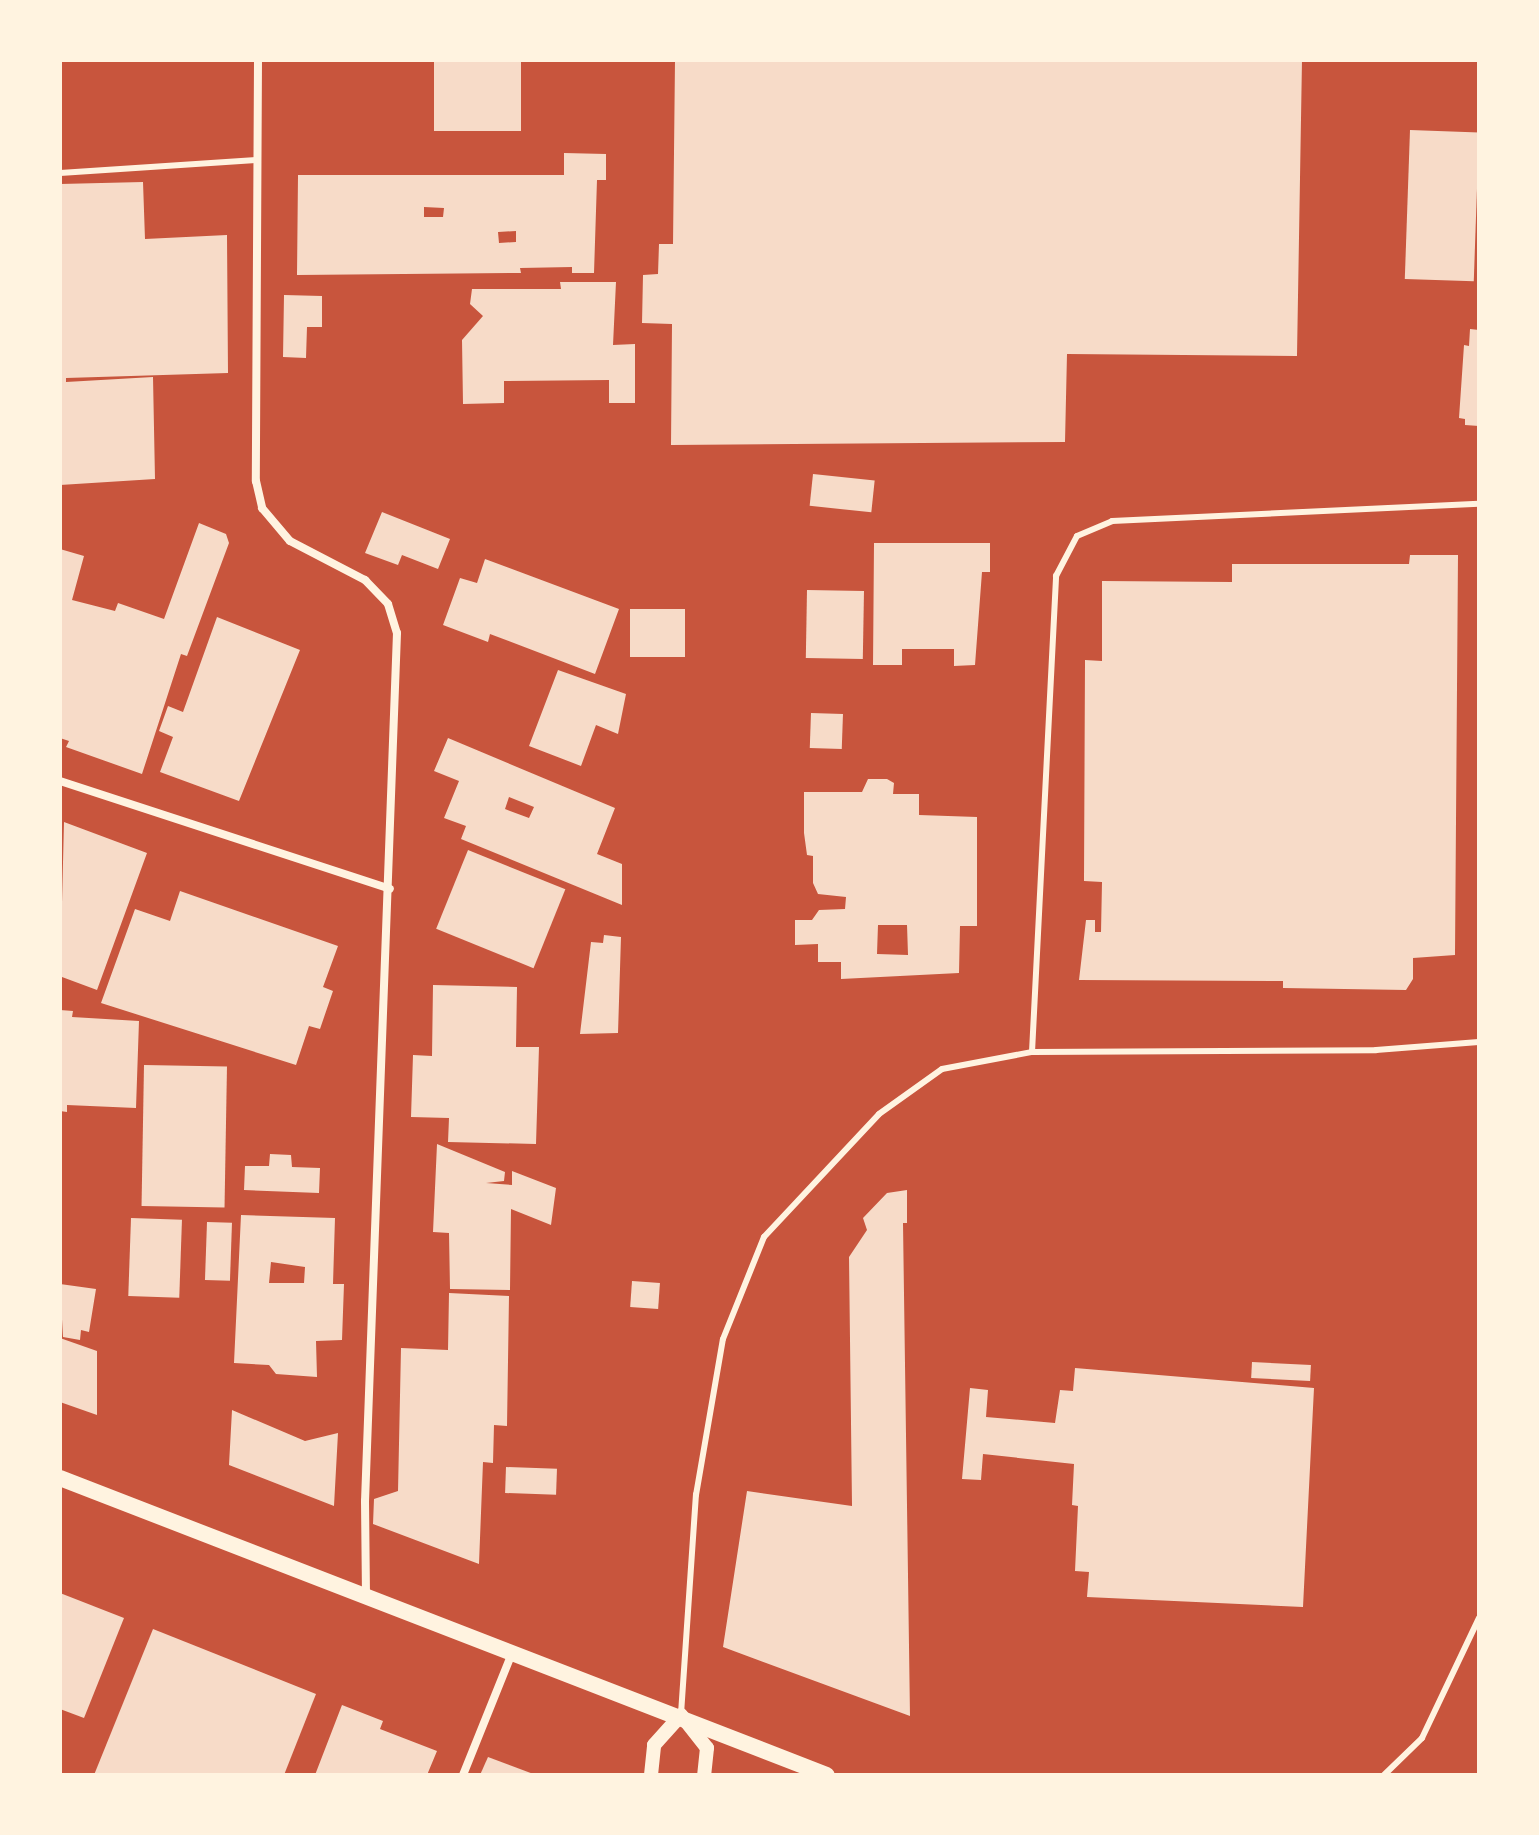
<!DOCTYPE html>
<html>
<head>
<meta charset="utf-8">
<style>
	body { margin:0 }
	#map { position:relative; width:1539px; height:1835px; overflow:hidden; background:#c8553d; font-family:"Golos Text",sans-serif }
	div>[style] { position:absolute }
	.building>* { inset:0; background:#f7dbc8; transform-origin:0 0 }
	.service>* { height:6px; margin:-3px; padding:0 3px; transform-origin:3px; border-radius:3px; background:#fff3e0 }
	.minor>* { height:8px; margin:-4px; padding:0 4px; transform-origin:4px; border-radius:4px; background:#fff3e0 }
	.tertiary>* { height:14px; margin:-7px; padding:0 7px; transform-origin:7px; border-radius:7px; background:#fff3e0 }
	.secondary>* { height:16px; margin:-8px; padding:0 8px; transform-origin:8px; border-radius:8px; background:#fff3e0 }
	span { translate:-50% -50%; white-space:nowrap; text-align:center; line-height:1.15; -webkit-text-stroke:6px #fff3e0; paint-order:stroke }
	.frame { position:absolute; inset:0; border:62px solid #fff3e0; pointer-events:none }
</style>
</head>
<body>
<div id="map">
	<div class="building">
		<i style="left:434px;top:60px;width:87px;height:71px"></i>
		<i style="clip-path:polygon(675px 60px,1302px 60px,1297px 356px,1067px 354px,1065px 442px,671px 445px,672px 324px,642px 323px,643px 275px,658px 274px,659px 244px,673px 244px)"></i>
		<i style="left:1410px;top:130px;width:69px;height:149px;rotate:2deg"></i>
		<i style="clip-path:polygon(evenodd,564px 153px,606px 154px,606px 180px,597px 180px,594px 273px,572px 273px,572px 267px,520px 268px,521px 273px,297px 275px,298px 175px,564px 175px,564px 153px,424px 207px,444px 208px,443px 217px,424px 217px,424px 207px,564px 153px,516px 231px,516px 242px,499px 243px,498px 232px,516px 231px)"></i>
		<i style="clip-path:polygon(143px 182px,145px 239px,227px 235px,228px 373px,66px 378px,66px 382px,153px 377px,155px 479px,60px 485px,60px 184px)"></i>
		<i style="clip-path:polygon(560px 282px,616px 282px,613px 345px,635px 344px,635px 403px,609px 403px,609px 380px,504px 381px,504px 403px,463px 404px,462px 340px,483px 316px,470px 304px,472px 289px,561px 289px)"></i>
		<i style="clip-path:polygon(284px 295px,322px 296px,322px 327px,307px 327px,306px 358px,283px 357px)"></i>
		<i style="clip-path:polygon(1470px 329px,1479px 330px,1479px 426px,1465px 425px,1465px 419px,1459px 418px,1464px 345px,1469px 346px)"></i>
		<i style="left:813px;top:474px;width:62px;height:32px;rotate:6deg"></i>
		<i style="clip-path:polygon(382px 512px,450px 539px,438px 569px,402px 555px,398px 565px,365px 553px)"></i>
		<i style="clip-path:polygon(199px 523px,226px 534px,229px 543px,187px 656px,181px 654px,142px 774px,66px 747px,69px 741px,60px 738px,60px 549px,84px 556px,72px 600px,115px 611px,118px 603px,164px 619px)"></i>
		<i style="clip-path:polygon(874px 543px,990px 543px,990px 572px,982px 572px,975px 665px,954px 666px,954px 649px,902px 649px,902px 665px,873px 665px)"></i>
		<i style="clip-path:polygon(1410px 555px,1458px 555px,1455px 955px,1413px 958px,1413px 979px,1406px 990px,1283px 988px,1283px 981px,1079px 980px,1086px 920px,1095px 920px,1095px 932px,1101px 932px,1102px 882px,1084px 881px,1085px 660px,1102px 661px,1102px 581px,1232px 582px,1232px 564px,1409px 564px)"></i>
		<i style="clip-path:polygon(485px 559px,619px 609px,595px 674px,490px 634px,488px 642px,443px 625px,460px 578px,477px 583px)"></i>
		<i style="left:807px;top:590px;width:57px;height:68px;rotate:1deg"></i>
		<i style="left:630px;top:609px;width:55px;height:48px"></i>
		<i style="clip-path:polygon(217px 617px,300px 650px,239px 801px,160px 772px,173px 737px,159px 731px,168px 706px,183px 712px)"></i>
		<i style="clip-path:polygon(558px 670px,626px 694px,618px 734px,596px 725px,581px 766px,529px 746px)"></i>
		<i style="left:811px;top:713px;width:32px;height:35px;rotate:2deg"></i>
		<i style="clip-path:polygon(evenodd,448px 738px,615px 808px,597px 854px,622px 864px,622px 905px,461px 839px,466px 826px,444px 818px,459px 781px,434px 771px,448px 738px,509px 797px,534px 807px,529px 818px,505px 809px,509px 797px)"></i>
		<i style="clip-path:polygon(evenodd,868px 779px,887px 779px,894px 783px,893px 794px,919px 794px,919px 815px,977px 817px,977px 926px,960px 926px,959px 973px,841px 979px,841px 962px,818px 962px,818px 944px,795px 945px,795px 920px,812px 920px,819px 910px,845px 909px,846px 897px,818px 894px,813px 883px,813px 856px,807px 855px,804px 833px,804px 792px,862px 792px,868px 779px,878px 925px,907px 925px,908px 955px,877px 954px,878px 925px)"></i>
		<i style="clip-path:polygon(64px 822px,147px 853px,97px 990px,62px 977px,60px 983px)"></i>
		<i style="left:468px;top:850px;width:105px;height:85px;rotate:22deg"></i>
		<i style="clip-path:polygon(180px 891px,338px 946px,323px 987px,333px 991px,320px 1029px,309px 1026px,296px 1065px,101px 1003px,135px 909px,170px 921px)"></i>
		<i style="clip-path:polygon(604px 935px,621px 937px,618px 1033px,580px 1034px,591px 942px,603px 943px)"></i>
		<i style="clip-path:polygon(433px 985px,517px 987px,516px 1047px,539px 1047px,536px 1144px,448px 1142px,449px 1118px,411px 1117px,413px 1055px,432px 1056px)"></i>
		<i style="clip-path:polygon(60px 1010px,73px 1011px,72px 1017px,139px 1021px,136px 1108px,67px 1105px,67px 1112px,60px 1111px)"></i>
		<i style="left:144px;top:1065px;width:83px;height:141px;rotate:1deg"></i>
		<i style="clip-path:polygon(437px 1144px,505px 1172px,504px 1181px,486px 1183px,512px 1185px,512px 1171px,556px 1188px,551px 1225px,511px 1209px,510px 1290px,450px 1289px,449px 1233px,433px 1232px)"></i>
		<i style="clip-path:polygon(270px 1154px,291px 1155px,292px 1167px,320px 1168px,319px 1193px,244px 1190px,245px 1166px,269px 1166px)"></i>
		<i style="clip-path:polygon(907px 1190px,907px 1223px,903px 1223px,910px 1716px,723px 1647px,747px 1491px,852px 1506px,849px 1257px,867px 1230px,863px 1218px,887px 1193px)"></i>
		<i style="clip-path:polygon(evenodd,241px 1215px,335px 1218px,333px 1284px,344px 1284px,342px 1340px,316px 1341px,317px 1377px,276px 1374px,269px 1365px,234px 1363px,241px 1215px,271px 1262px,305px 1267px,304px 1283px,269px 1283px,271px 1262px)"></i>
		<i style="left:131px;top:1218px;width:51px;height:78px;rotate:2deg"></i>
		<i style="left:207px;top:1222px;width:25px;height:58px;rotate:2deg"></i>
		<i style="left:632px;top:1281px;width:28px;height:26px;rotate:4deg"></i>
		<i style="clip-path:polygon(60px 1284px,96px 1289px,89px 1332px,81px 1330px,80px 1340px,63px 1337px)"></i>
		<i style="clip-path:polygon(449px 1293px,509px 1296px,507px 1426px,494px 1425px,493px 1463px,483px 1462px,479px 1564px,373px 1524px,374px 1499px,398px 1491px,401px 1348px,448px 1350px)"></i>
		<i style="clip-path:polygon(60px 1338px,97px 1351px,97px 1415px,60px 1402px)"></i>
		<i style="left:1252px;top:1362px;width:59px;height:16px;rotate:3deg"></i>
		<i style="clip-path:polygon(1075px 1368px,1314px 1388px,1303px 1607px,1087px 1597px,1089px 1572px,1075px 1571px,1078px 1506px,1072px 1505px,1074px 1464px,983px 1454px,981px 1480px,962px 1479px,970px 1388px,988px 1390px,986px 1417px,1055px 1423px,1060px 1390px,1073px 1391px)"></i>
		<i style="clip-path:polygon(232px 1410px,305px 1441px,338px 1433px,334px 1506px,229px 1465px)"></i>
		<i style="left:506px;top:1467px;width:51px;height:26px;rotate:2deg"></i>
		<i style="clip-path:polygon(60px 1593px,124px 1618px,84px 1718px,60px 1709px)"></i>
		<i style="clip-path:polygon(153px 1629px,316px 1694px,284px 1775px,94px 1775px)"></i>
		<i style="clip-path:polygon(342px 1705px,383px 1721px,380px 1729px,437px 1751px,427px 1775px,315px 1775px)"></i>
		<i style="clip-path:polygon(488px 1757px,536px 1775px,480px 1775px)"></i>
	</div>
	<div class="service">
		<i style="left:60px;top:173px;width:198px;rotate:-3.8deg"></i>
		<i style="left:1032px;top:1052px;width:477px;rotate:-87.1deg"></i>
		<i style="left:1056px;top:576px;width:45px;rotate:-62.3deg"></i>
		<i style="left:1077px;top:536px;width:38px;rotate:-23deg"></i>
		<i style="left:1112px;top:521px;width:367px;rotate:-2.7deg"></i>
		<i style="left:681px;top:1714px;width:220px;rotate:-86.1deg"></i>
		<i style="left:696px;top:1495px;width:158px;rotate:-80.2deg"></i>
		<i style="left:723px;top:1339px;width:110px;rotate:-68.1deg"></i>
		<i style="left:764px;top:1237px;width:168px;rotate:-46.9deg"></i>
		<i style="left:879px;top:1114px;width:77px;rotate:-35.5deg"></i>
		<i style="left:942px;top:1069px;width:92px;rotate:-10.7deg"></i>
		<i style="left:1032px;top:1052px;width:344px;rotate:-0.3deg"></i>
		<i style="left:1376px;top:1050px;width:103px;rotate:-4.4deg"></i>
		<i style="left:1384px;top:1775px;width:53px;rotate:-44.2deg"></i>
		<i style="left:1422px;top:1738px;width:133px;rotate:-64.6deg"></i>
	</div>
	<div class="minor">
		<i style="left:258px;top:60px;width:421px;rotate:90.3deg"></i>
		<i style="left:256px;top:481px;width:28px;rotate:77deg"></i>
		<i style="left:262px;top:508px;width:43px;rotate:49.7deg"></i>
		<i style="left:290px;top:541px;width:85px;rotate:27.5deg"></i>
		<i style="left:365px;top:580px;width:33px;rotate:46deg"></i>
		<i style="left:388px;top:604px;width:30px;rotate:73deg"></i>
		<i style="left:397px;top:633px;width:869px;rotate:92.11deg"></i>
		<i style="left:365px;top:1501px;width:93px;rotate:89.4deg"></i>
		<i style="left:60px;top:781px;width:347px;rotate:18.1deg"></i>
		<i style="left:463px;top:1775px;width:131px;rotate:-68.1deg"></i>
	</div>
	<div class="tertiary">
		<i style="left:651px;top:1775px;width:30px;rotate:-84deg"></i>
		<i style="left:654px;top:1745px;width:40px;rotate:-48deg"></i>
		<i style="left:681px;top:1715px;width:42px;rotate:51.8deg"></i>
		<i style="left:707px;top:1748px;width:27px;rotate:96deg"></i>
	</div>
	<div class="secondary">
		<i style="left:60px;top:1478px;width:822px;rotate:21.17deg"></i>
	</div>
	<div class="frame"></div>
</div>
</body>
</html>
